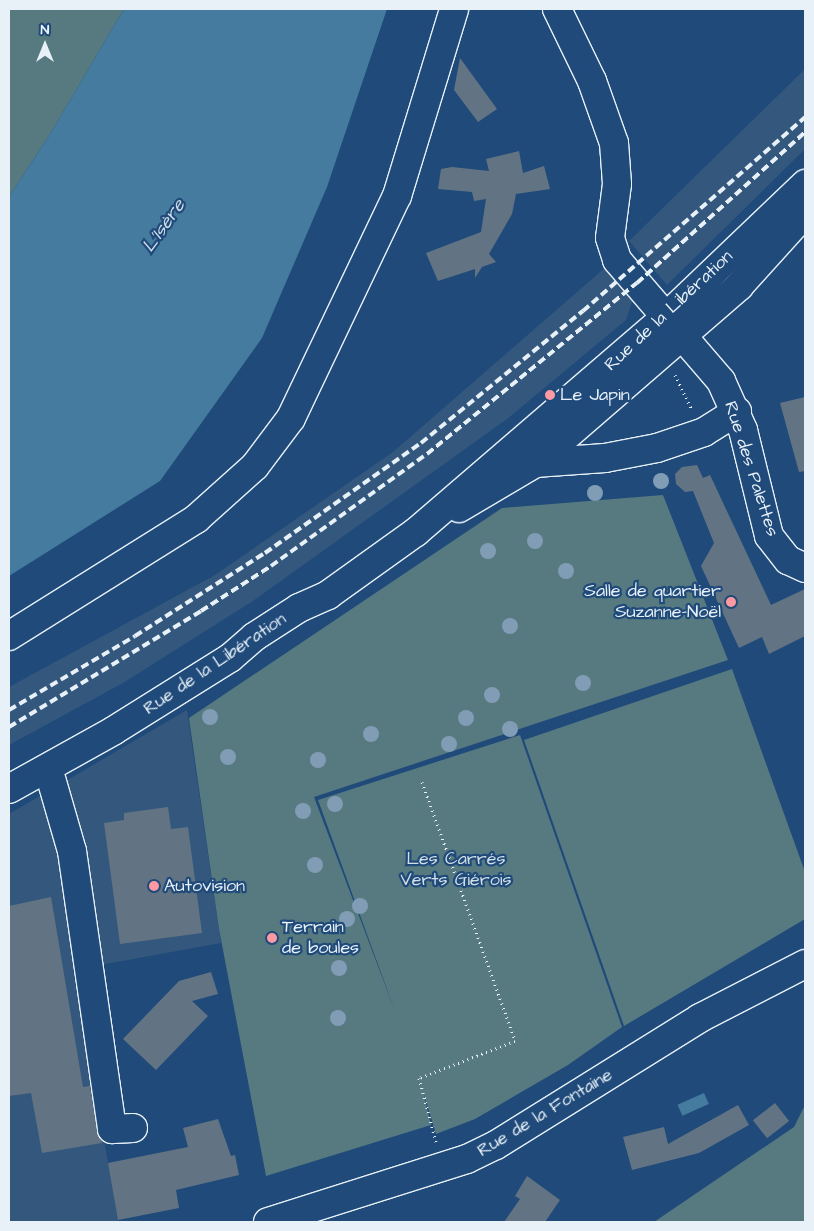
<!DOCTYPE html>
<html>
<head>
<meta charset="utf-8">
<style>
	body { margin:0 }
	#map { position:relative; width:814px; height:1231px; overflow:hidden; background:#1f4a7a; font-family:"Architects Daughter",sans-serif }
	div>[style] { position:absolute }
	.built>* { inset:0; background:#33577d }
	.green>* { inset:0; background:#567a80 }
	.water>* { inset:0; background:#447b9f; transform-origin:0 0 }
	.building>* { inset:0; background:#627483; transform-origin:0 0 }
	.path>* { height:3px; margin-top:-1.5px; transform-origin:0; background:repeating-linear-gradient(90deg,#e8f1f8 0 1px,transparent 0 5px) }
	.roads { filter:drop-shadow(1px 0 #e8f1f8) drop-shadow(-1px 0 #e8f1f8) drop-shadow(0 1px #e8f1f8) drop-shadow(0 -1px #e8f1f8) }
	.minor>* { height:28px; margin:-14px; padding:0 14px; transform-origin:14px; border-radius:14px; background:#1f4a7a }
	.major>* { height:28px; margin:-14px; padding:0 14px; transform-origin:14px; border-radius:14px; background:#1f4a7a }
	.rail>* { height:4px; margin-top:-2px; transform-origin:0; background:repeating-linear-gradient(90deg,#e8f1f8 0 8px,transparent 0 12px) }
	.trees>* { width:16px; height:16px; margin:-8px; border-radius:50%; background:#819cb5 }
	.dots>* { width:14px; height:14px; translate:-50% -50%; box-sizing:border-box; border:2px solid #1f4a7a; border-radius:50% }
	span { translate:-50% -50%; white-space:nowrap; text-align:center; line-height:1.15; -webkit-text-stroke:4.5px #1f4a7a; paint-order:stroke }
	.street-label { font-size:18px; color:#e8f1f8 }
	.poi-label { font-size:18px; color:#e8f1f8 }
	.left { translate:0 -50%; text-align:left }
	.right { translate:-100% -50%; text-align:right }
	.park-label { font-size:18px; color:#d2dfe6 }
	.water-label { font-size:19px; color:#cfdfeb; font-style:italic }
	.frame { position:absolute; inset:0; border:10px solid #e8f1f8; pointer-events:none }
	.north { position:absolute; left:20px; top:20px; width:50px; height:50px; -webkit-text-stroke:4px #1f4a7a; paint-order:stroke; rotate:0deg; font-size:14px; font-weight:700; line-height:20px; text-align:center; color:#e8f1f8 }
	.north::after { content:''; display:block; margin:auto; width:18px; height:22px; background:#e8f1f8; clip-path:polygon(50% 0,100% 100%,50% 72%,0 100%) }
</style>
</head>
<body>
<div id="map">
	<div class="built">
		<i style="clip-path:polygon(805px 69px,805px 149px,667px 285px,629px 241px)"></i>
		<i style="clip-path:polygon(607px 266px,634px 297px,626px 320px,507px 419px,253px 601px,123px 683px,9px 745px,9px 687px,215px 575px,393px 452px)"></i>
		<i style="clip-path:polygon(187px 710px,221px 943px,73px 970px,119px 1222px,9px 1222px,9px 814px)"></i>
	</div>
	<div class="green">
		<i style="clip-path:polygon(9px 9px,124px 9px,52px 131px,9px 197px)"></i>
		<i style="clip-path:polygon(663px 495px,728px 660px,314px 797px,395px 1011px,318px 800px,520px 735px,622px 1027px,568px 1065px,475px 1119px,436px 1134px,423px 1091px,431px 1125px,266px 1176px,219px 929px,189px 718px,502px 508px)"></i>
		<i style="clip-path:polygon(732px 669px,805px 872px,805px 919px,624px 1026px,524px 740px)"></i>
		<i style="clip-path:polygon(805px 1105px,805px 1222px,654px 1222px,794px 1127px)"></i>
	</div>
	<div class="water">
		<i style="clip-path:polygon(124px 9px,387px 9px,327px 187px,262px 338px,160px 481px,9px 576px,9px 197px,52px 131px)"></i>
		<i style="left:704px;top:1093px;width:12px;height:29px;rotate:66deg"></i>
	</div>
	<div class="building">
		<i style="clip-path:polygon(460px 58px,497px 109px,478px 122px,454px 90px)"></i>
		<i style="clip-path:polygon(519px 151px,523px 173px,544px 166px,550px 189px,516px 194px,512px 214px,489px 254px,496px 262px,482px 267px,475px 278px,475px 269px,438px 281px,426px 253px,481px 232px,486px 199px,474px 201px,472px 192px,438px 189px,441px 169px,452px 167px,489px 171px,486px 159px)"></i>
		<i style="clip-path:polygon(805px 397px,805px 471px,799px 472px,780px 403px)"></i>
		<i style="clip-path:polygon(697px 465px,703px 478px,710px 475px,771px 605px,805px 589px,805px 636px,769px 654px,762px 637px,739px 648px,701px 566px,714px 543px,693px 491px,685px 492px,676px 484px,675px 474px,682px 467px)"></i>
		<i style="clip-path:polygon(168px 807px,171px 829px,188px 827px,202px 933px,120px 944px,104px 823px,124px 820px,124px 813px)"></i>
		<i style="clip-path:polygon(51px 897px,83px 1087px,90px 1086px,97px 1131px,102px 1143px,42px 1153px,31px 1093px,9px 1096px,9px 906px)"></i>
		<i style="clip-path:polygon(211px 972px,218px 994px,192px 1001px,208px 1016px,156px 1070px,123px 1039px,179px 981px)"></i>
		<i style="left:775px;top:1103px;width:23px;height:28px;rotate:52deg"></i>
		<i style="clip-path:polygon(738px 1105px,749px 1125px,699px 1153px,632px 1170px,623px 1137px,664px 1127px,668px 1144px)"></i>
		<i style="clip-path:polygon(218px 1119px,231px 1156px,235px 1155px,239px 1175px,176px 1190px,179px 1208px,118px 1220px,108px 1163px,188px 1147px,183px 1128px)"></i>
		<i style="clip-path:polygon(527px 1176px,560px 1200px,545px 1222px,504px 1222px,520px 1199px,515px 1196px)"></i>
	</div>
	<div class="path">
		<i style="left:675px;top:375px;width:39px;rotate:64deg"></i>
		<i style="left:422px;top:782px;width:275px;rotate:70.2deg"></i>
		<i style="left:515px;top:1041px;width:103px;rotate:158.9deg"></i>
		<i style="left:419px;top:1078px;width:66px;rotate:75.1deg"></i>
	</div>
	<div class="roads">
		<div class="minor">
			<i style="left:557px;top:9px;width:80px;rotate:64.1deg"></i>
			<i style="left:592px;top:81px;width:66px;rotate:70.5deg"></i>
			<i style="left:614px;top:143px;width:41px;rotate:85.8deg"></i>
			<i style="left:617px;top:184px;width:54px;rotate:97.4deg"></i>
			<i style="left:610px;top:238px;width:23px;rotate:72deg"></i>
			<i style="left:617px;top:260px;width:160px;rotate:49.3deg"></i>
			<i style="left:721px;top:381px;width:54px;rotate:65.8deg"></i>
			<i style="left:743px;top:430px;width:109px;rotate:76.2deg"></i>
			<i style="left:769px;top:536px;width:31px;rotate:52deg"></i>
			<i style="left:788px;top:560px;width:19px;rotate:25deg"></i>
			<i style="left:535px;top:463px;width:70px;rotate:-4.1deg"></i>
			<i style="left:605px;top:458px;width:53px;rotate:-10.9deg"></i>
			<i style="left:657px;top:448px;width:50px;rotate:-18.8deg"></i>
			<i style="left:704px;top:432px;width:39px;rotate:-32deg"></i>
			<i style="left:9px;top:636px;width:221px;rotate:-32deg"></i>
			<i style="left:196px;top:519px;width:79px;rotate:-41.9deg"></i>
			<i style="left:255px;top:466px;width:60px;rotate:-53.1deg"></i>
			<i style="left:291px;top:418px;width:246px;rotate:-64.5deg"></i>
			<i style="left:397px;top:196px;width:195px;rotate:-73deg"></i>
			<i style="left:48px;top:768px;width:86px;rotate:73.9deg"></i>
			<i style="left:72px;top:851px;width:281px;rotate:81.8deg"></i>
			<i style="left:112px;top:1129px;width:21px;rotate:-3deg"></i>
			<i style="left:268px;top:1222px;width:209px;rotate:-17.6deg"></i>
			<i style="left:467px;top:1159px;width:32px;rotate:-26deg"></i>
			<i style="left:496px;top:1145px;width:240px;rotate:-31.9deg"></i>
			<i style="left:700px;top:1018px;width:118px;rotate:-27.2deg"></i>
		</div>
		<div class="major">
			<i style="left:459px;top:508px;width:88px;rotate:-30.6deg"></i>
			<i style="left:535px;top:463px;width:270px;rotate:-40.9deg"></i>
			<i style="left:739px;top:286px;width:98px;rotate:-47.9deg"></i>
			<i style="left:9px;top:789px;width:119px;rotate:-29.1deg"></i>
			<i style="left:113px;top:731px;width:138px;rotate:-32deg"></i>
			<i style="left:230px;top:658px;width:32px;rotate:-41deg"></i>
			<i style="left:254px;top:637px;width:54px;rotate:-32.8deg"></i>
			<i style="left:299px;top:608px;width:32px;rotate:-24deg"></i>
			<i style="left:328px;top:595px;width:108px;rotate:-35.6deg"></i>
			<i style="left:416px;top:532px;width:328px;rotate:-40.7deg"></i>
			<i style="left:665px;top:318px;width:194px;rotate:-43.7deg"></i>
		</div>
	</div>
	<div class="rail">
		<i style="left:9px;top:710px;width:146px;rotate:-30.4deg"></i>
		<i style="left:135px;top:636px;width:154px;rotate:-32.6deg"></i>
		<i style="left:265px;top:553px;width:191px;rotate:-35.2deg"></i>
		<i style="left:421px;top:443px;width:209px;rotate:-39.2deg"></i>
		<i style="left:583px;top:311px;width:295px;rotate:-41.1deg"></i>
		<i style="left:9px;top:727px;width:224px;rotate:-31.1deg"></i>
		<i style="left:201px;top:611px;width:83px;rotate:-32.7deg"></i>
		<i style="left:271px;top:566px;width:192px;rotate:-35.7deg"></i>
		<i style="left:427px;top:454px;width:271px;rotate:-39.2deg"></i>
		<i style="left:637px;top:283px;width:226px;rotate:-41.9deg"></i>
	</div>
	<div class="trees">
		<i style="left:661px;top:481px"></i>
		<i style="left:595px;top:493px"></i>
		<i style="left:535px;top:541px"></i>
		<i style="left:488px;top:551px"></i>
		<i style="left:566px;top:571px"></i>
		<i style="left:510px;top:626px"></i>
		<i style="left:583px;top:683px"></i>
		<i style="left:492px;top:695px"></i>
		<i style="left:210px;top:717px"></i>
		<i style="left:466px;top:718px"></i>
		<i style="left:510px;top:729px"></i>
		<i style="left:371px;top:734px"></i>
		<i style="left:449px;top:744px"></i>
		<i style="left:228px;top:757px"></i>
		<i style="left:318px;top:760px"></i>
		<i style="left:335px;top:804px"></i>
		<i style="left:303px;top:811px"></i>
		<i style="left:315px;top:865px"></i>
		<i style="left:360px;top:906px"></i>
		<i style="left:347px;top:919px"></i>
		<i style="left:339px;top:968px"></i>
		<i style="left:338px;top:1018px"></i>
	</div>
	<div class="dots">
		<i style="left:550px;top:395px;background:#ff9aa2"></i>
		<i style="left:731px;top:602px;background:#ff9aa2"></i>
		<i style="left:154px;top:886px;background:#ff9aa2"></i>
		<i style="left:272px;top:938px;background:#ff9aa2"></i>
	</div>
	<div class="street-label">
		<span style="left:669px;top:311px;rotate:-43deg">Rue de la Libération</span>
		<span style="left:751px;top:469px;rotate:72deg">Rue des Palettes</span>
		<span style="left:215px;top:664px;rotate:-34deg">Rue de la Libération</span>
		<span style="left:545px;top:1113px;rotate:-31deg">Rue de la Fontaine</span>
	</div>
	<div class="poi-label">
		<span class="left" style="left:560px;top:395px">Le Japin</span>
		<span class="right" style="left:721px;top:602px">Salle de quartier<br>Suzanne-Noël</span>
		<span class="left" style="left:164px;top:886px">Autovision</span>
		<span class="left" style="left:282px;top:938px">Terrain<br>de boules</span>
	</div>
	<div class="park-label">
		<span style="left:456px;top:870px">Les Carrés<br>Verts Giérois</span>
	</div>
	<div class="water-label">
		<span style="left:164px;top:226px;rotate:-55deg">L'Isère</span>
	</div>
	<div class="frame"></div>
	<div class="north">N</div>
</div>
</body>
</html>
